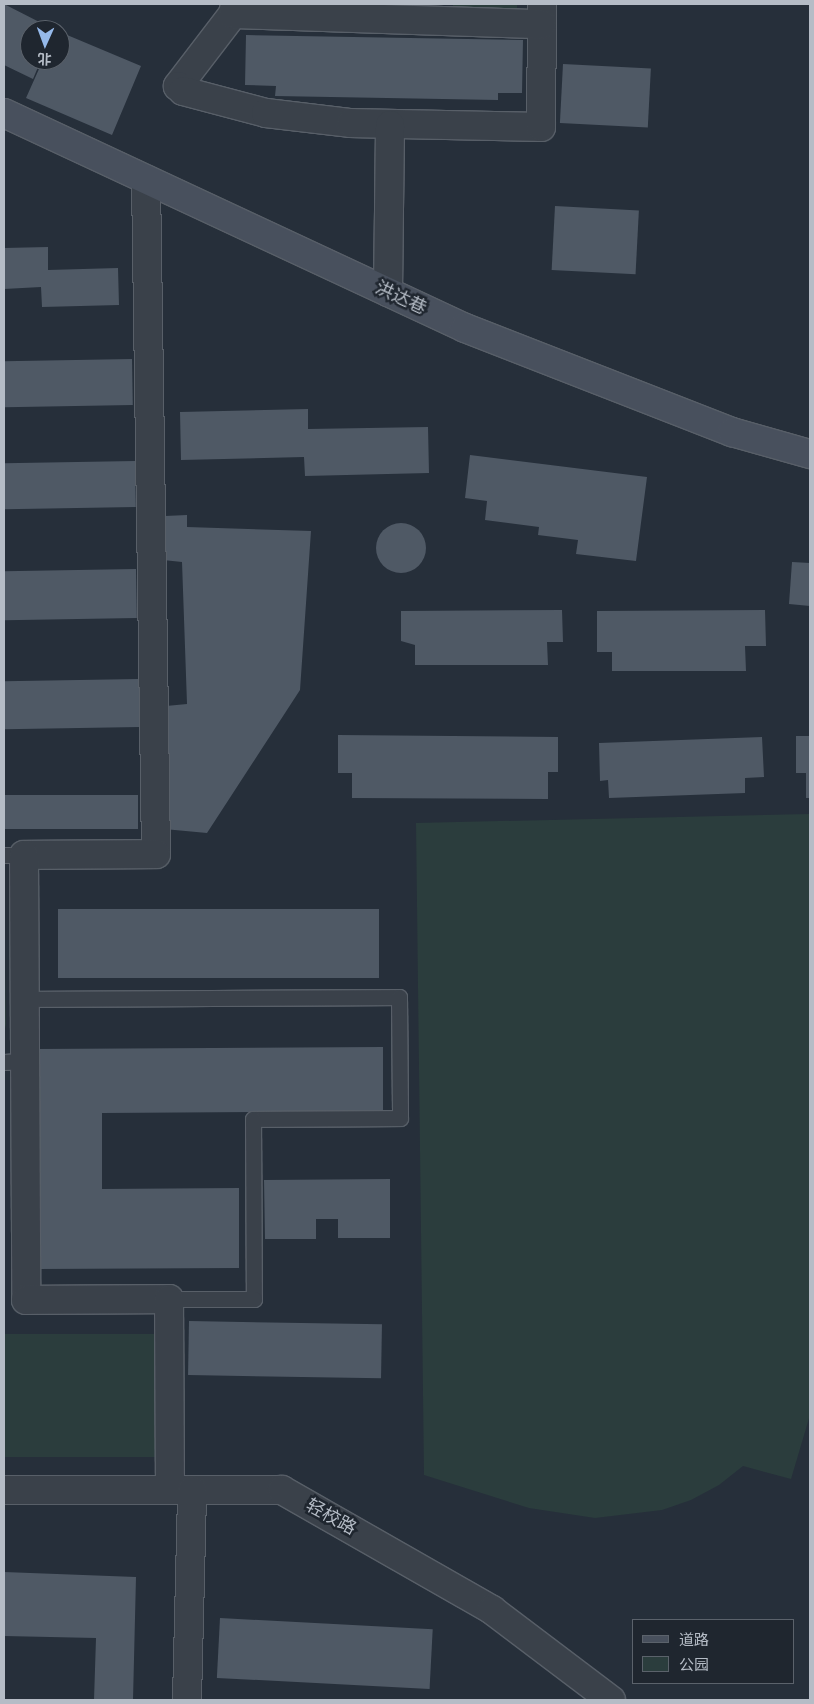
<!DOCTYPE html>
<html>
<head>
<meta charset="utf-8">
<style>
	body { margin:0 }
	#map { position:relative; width:814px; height:1704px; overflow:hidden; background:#262f3a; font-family:"Asap Condensed","Noto Sans SC",sans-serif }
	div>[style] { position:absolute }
	.green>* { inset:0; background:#2b3d3d; transform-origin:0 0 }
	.building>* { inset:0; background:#4f5965; transform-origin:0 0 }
	.round { border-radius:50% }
	.roads { filter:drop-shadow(1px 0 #585f68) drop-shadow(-1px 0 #585f68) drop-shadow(0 1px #585f68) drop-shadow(0 -1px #585f68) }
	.lane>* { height:15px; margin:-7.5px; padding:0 7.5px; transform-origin:7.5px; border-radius:7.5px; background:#3a414a }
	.street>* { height:28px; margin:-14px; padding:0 14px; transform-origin:14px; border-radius:14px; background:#3a414a }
	.secondary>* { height:28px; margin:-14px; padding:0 14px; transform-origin:14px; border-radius:14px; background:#48505d }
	span { translate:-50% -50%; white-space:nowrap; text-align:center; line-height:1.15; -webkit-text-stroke:5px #1f262f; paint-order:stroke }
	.street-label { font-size:18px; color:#b5bcc6 }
	.frame { position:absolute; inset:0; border:5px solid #b5bcc6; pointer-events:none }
	.legend { position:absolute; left:632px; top:1619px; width:162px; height:65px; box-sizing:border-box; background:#1f262f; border:1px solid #5b626b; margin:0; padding:6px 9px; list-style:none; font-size:15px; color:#b5bcc6 }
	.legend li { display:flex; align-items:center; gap:10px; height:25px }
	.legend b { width:25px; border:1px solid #5b626b }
	.north { position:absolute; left:20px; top:20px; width:50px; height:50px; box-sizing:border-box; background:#1f262f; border:1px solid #5b626b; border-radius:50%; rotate:182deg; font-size:14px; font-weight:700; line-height:20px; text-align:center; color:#b5bcc6 }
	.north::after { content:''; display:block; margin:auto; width:18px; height:22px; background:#95b9ea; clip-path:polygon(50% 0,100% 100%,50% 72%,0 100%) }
</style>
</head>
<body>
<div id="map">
	<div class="green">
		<i style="clip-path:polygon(453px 4px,517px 4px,517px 10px,453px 8px)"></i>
		<i style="clip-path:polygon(810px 814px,810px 1415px,791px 1479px,743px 1466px,719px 1485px,691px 1500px,662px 1510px,595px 1518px,529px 1508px,424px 1475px,416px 823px)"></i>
		<i style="clip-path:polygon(4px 915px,6px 1024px,4px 1034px)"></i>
		<i style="left:4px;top:1334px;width:153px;height:123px"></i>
	</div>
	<div class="building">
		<i style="clip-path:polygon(4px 4px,55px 30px,30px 30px,30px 60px,41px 60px,33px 79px,4px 65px)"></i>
		<i style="clip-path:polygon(60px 32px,141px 66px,112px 135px,26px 98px,43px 60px,60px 60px)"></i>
		<i style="clip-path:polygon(246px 35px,523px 40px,522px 93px,498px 93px,498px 100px,275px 96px,276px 86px,245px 85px)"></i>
		<i style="left:563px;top:64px;width:88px;height:59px;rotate:3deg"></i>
		<i style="left:555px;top:206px;width:84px;height:64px;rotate:3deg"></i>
		<i style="clip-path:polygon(48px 247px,48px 270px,118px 268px,119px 305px,42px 307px,41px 287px,4px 289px,4px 248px)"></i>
		<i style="left:132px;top:359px;width:46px;height:128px;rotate:89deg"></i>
		<i style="clip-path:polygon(308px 409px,308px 429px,428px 427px,429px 473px,305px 476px,304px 457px,181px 460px,180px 412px)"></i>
		<i style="clip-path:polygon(470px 455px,647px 477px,636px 561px,576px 554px,578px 540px,538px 535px,539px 527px,485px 520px,487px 501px,465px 498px)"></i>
		<i style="left:135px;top:461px;width:46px;height:131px;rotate:89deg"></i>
		<i style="clip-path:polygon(187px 515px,187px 527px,311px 531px,300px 690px,207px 833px,164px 829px,166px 706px,187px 704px,182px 562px,163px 560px,165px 516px)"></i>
		<i class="round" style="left:376px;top:523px;width:50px;height:50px"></i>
		<i style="clip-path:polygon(792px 562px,810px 563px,810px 606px,789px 604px)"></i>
		<i style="left:136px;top:569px;width:49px;height:132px;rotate:89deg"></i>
		<i style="clip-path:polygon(562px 610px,563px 642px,547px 642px,548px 665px,415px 665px,415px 645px,401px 641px,401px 611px)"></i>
		<i style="clip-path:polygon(765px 610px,766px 646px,745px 646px,746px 671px,612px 671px,612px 652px,597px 652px,597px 611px)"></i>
		<i style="left:139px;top:679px;width:48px;height:135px;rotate:89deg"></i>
		<i style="clip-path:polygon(338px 735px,558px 737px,558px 772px,548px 772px,548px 799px,352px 798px,352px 773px,338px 773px)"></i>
		<i style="clip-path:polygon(796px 736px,810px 736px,810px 798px,806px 798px,806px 773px,796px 773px)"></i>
		<i style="clip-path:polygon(762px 737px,764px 777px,745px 778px,745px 793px,609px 798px,608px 780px,600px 781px,599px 743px)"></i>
		<i style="left:138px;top:795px;width:34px;height:134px;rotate:90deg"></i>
		<i style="left:379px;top:909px;width:69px;height:321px;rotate:90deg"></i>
		<i style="clip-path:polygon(383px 1047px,383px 1111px,102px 1113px,102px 1189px,239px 1188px,239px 1268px,38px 1269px,36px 1049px)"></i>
		<i style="clip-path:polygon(390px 1179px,390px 1238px,338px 1238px,338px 1219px,316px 1219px,316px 1239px,265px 1239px,264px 1180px)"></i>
		<i style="left:189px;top:1321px;width:193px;height:54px;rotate:1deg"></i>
		<i style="clip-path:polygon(4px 1572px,136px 1577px,133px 1700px,94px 1700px,96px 1638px,4px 1636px)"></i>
		<i style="left:220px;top:1618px;width:213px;height:60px;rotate:3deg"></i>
	</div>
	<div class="roads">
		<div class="lane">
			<i style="left:4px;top:855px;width:20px"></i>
			<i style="left:25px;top:999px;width:374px;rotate:-0.3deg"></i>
			<i style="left:399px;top:997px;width:121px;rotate:89.5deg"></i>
			<i style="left:400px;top:1118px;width:147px;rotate:179.6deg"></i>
			<i style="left:253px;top:1119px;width:180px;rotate:89.7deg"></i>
			<i style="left:254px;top:1299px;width:85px;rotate:180deg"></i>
			<i style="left:4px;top:1062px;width:21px;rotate:-3deg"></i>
		</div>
		<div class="street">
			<i style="left:235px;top:4px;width:10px;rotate:101deg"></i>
			<i style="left:233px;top:14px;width:91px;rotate:127.4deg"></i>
			<i style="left:178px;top:86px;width:7px;rotate:45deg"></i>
			<i style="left:183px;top:91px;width:86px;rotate:14.8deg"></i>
			<i style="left:266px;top:113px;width:86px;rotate:6.7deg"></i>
			<i style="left:351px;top:123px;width:190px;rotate:1.2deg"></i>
			<i style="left:541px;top:127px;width:123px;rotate:-89.5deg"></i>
			<i style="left:233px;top:14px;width:309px;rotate:1.9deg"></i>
			<i style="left:146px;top:180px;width:674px;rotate:89.15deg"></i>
			<i style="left:156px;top:854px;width:132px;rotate:179.6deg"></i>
			<i style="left:24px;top:855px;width:445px;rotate:89.7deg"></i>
			<i style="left:26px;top:1300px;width:143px;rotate:-0.4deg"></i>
			<i style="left:169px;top:1299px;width:191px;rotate:89.7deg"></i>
			<i style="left:388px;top:292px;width:167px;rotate:-89.3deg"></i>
			<i style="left:4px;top:1490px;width:278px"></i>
			<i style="left:282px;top:1490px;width:242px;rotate:29.7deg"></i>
			<i style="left:492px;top:1610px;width:149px;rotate:37.1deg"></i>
			<i style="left:187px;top:1700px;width:210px;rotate:-88.6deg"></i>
		</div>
		<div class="secondary">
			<i style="left:4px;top:113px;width:509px;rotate:25deg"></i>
			<i style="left:465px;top:328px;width:287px;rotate:21.3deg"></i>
			<i style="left:732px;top:432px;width:81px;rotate:15.8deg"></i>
		</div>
	</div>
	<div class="street-label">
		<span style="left:401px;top:298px;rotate:25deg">洪达巷</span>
		<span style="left:331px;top:1517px;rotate:29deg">轻校路</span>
	</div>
	<div class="frame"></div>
	<ul class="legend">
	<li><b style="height:6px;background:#48505d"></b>道路</li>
	<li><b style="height:14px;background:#2b3d3d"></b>公园</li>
	</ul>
	<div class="north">北</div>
</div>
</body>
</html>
